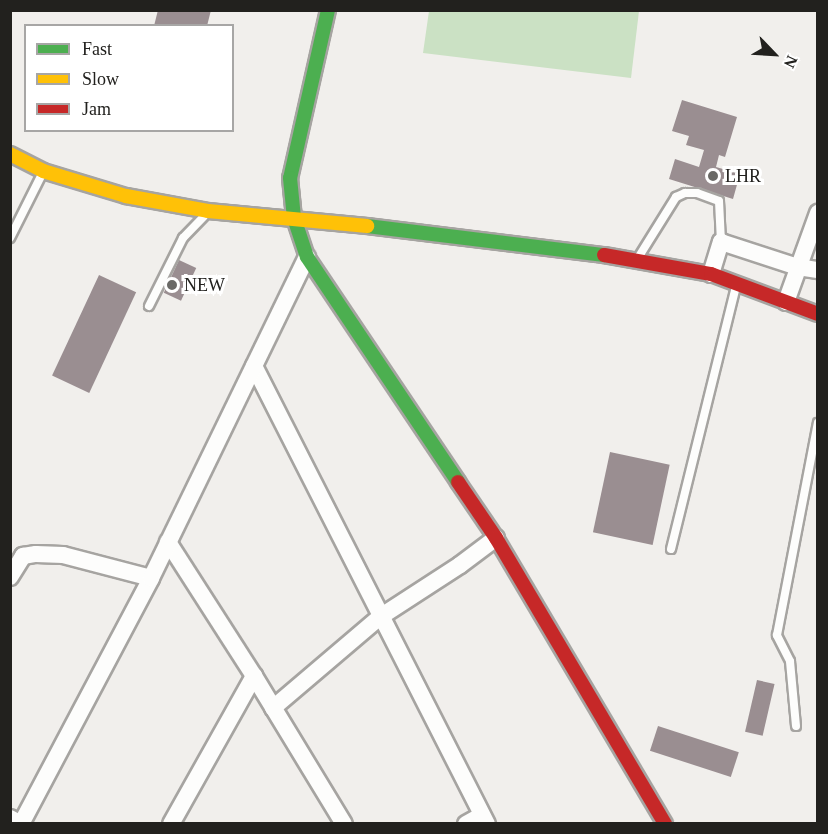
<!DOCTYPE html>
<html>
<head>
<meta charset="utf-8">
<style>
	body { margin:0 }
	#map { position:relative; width:828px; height:834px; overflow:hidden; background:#f1efec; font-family:"Times New Roman",serif }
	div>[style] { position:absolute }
	.green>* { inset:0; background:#cbe1c4 }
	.building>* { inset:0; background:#9a8e91; transform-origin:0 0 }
	.roads { filter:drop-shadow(2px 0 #a6a4a1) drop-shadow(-2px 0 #a6a4a1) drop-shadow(0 2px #a6a4a1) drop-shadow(0 -2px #a6a4a1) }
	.lane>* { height:8px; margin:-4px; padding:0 4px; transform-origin:4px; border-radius:4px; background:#fdfdfc }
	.street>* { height:16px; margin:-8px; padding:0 8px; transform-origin:8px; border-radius:8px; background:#fdfdfc }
	.fast>* { height:14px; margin:-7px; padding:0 7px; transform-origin:7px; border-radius:7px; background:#4caf50 }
	.slow>* { height:14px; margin:-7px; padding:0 7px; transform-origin:7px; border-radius:7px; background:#ffc107 }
	.jam>* { height:14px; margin:-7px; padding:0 7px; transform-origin:7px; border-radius:7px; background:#c62828 }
	.dots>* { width:16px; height:16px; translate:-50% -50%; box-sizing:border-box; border:3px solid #fff; border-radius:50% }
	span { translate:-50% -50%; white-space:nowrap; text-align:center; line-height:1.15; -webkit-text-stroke:6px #fff; paint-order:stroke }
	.poi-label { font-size:18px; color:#22211e }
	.left { translate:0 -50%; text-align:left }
	.frame { position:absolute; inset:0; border:12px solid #22211e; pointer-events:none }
	.legend { position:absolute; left:24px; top:24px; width:210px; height:108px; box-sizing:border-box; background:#fff; border:2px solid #a7a6a5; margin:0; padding:8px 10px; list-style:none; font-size:18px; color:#22211e }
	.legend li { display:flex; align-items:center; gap:12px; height:30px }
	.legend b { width:30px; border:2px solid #a7a6a5 }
	.north { position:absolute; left:744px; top:24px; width:60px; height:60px; -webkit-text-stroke:4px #fff; paint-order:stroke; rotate:115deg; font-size:16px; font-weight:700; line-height:24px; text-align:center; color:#22211e }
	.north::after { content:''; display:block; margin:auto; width:21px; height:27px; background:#22211e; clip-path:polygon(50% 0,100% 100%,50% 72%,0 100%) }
</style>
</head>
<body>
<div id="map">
	<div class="green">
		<i style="clip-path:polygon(429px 11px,639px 11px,631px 78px,423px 53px)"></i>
	</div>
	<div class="building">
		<i style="clip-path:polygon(158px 10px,211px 10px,207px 26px,154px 26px)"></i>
		<i style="clip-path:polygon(682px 100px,737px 117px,725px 157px,719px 155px,716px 167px,740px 174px,733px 199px,669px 179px,675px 159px,699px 167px,704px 150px,686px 145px,689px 136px,672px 131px)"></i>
		<i style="left:179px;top:260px;width:19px;height:36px;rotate:25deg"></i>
		<i style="left:99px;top:275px;width:41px;height:111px;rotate:25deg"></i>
		<i style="left:610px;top:452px;width:61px;height:82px;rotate:12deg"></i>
		<i style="left:757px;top:680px;width:18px;height:53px;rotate:13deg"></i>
		<i style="left:658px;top:726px;width:85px;height:26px;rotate:18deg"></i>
	</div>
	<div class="roads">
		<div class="lane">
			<i style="left:10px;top:238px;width:72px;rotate:-63.4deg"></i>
			<i style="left:638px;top:258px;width:72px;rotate:-58.1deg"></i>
			<i style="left:676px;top:197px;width:10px;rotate:-24deg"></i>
			<i style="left:685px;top:193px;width:12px"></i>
			<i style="left:697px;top:193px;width:23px;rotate:20deg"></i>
			<i style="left:719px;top:201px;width:41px;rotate:87.2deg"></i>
			<i style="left:149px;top:306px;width:76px;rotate:-63.4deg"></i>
			<i style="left:183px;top:238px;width:30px;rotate:-46deg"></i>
			<i style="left:671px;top:549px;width:270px;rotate:-76.1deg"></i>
			<i style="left:796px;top:726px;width:65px;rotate:-95.3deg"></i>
			<i style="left:790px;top:661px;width:29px;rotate:-117deg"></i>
			<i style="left:777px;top:635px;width:216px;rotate:-79.1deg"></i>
		</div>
		<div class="street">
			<i style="left:711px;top:274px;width:34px;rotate:-73deg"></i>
			<i style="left:721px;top:242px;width:81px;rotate:18deg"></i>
			<i style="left:798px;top:267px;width:20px;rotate:9deg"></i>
			<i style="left:786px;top:302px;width:95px;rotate:-70.2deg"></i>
			<i style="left:254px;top:366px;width:514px;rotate:63.04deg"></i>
			<i style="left:168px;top:542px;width:159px;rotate:57.3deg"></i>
			<i style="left:254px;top:676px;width:173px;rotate:58.7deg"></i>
			<i style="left:10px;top:577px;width:25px;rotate:-58deg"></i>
			<i style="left:23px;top:556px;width:13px;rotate:-9deg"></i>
			<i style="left:36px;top:554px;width:27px;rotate:2deg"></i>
			<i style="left:63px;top:555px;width:91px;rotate:14.6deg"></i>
			<i style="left:273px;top:708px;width:140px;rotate:-40.4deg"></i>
			<i style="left:380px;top:617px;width:95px;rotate:-33deg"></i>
			<i style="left:460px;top:565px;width:45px;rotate:-36.9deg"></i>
			<i style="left:10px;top:818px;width:13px;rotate:29deg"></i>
			<i style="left:21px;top:824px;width:278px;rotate:-62.1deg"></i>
			<i style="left:151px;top:578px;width:357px;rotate:-64.1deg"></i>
			<i style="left:171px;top:824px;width:170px;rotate:-60.7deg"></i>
			<i style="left:466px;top:824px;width:18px;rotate:-29deg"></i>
		</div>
		<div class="fast">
			<i style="left:328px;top:10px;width:172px;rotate:102.7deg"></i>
			<i style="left:290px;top:178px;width:40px;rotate:84.3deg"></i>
			<i style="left:294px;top:218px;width:41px;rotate:71.6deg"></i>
			<i style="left:307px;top:257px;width:271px;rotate:56.1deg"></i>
			<i style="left:367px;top:226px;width:239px;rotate:7deg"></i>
		</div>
		<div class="slow">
			<i style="left:10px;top:154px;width:37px;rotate:27deg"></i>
			<i style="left:43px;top:171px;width:87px;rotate:16.8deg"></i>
			<i style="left:126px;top:196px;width:83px;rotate:10.4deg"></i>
			<i style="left:208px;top:211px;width:160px;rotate:5.4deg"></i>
		</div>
		<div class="jam">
			<i style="left:604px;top:255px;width:109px;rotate:10.1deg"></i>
			<i style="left:711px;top:274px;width:114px;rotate:20.5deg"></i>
			<i style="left:458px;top:482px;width:68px;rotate:55.8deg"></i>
			<i style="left:496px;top:538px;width:332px;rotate:59.4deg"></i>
		</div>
	</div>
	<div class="dots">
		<i style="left:713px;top:176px;background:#6a6966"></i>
		<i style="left:172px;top:285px;background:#6a6966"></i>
	</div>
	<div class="poi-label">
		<span class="left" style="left:725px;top:176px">LHR</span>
		<span class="left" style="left:184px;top:285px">NEW</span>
	</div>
	<div class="frame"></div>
	<ul class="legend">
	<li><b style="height:8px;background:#4caf50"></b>Fast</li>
	<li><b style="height:8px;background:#ffc107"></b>Slow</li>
	<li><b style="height:8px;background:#c62828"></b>Jam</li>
	</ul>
	<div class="north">N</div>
</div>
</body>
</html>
